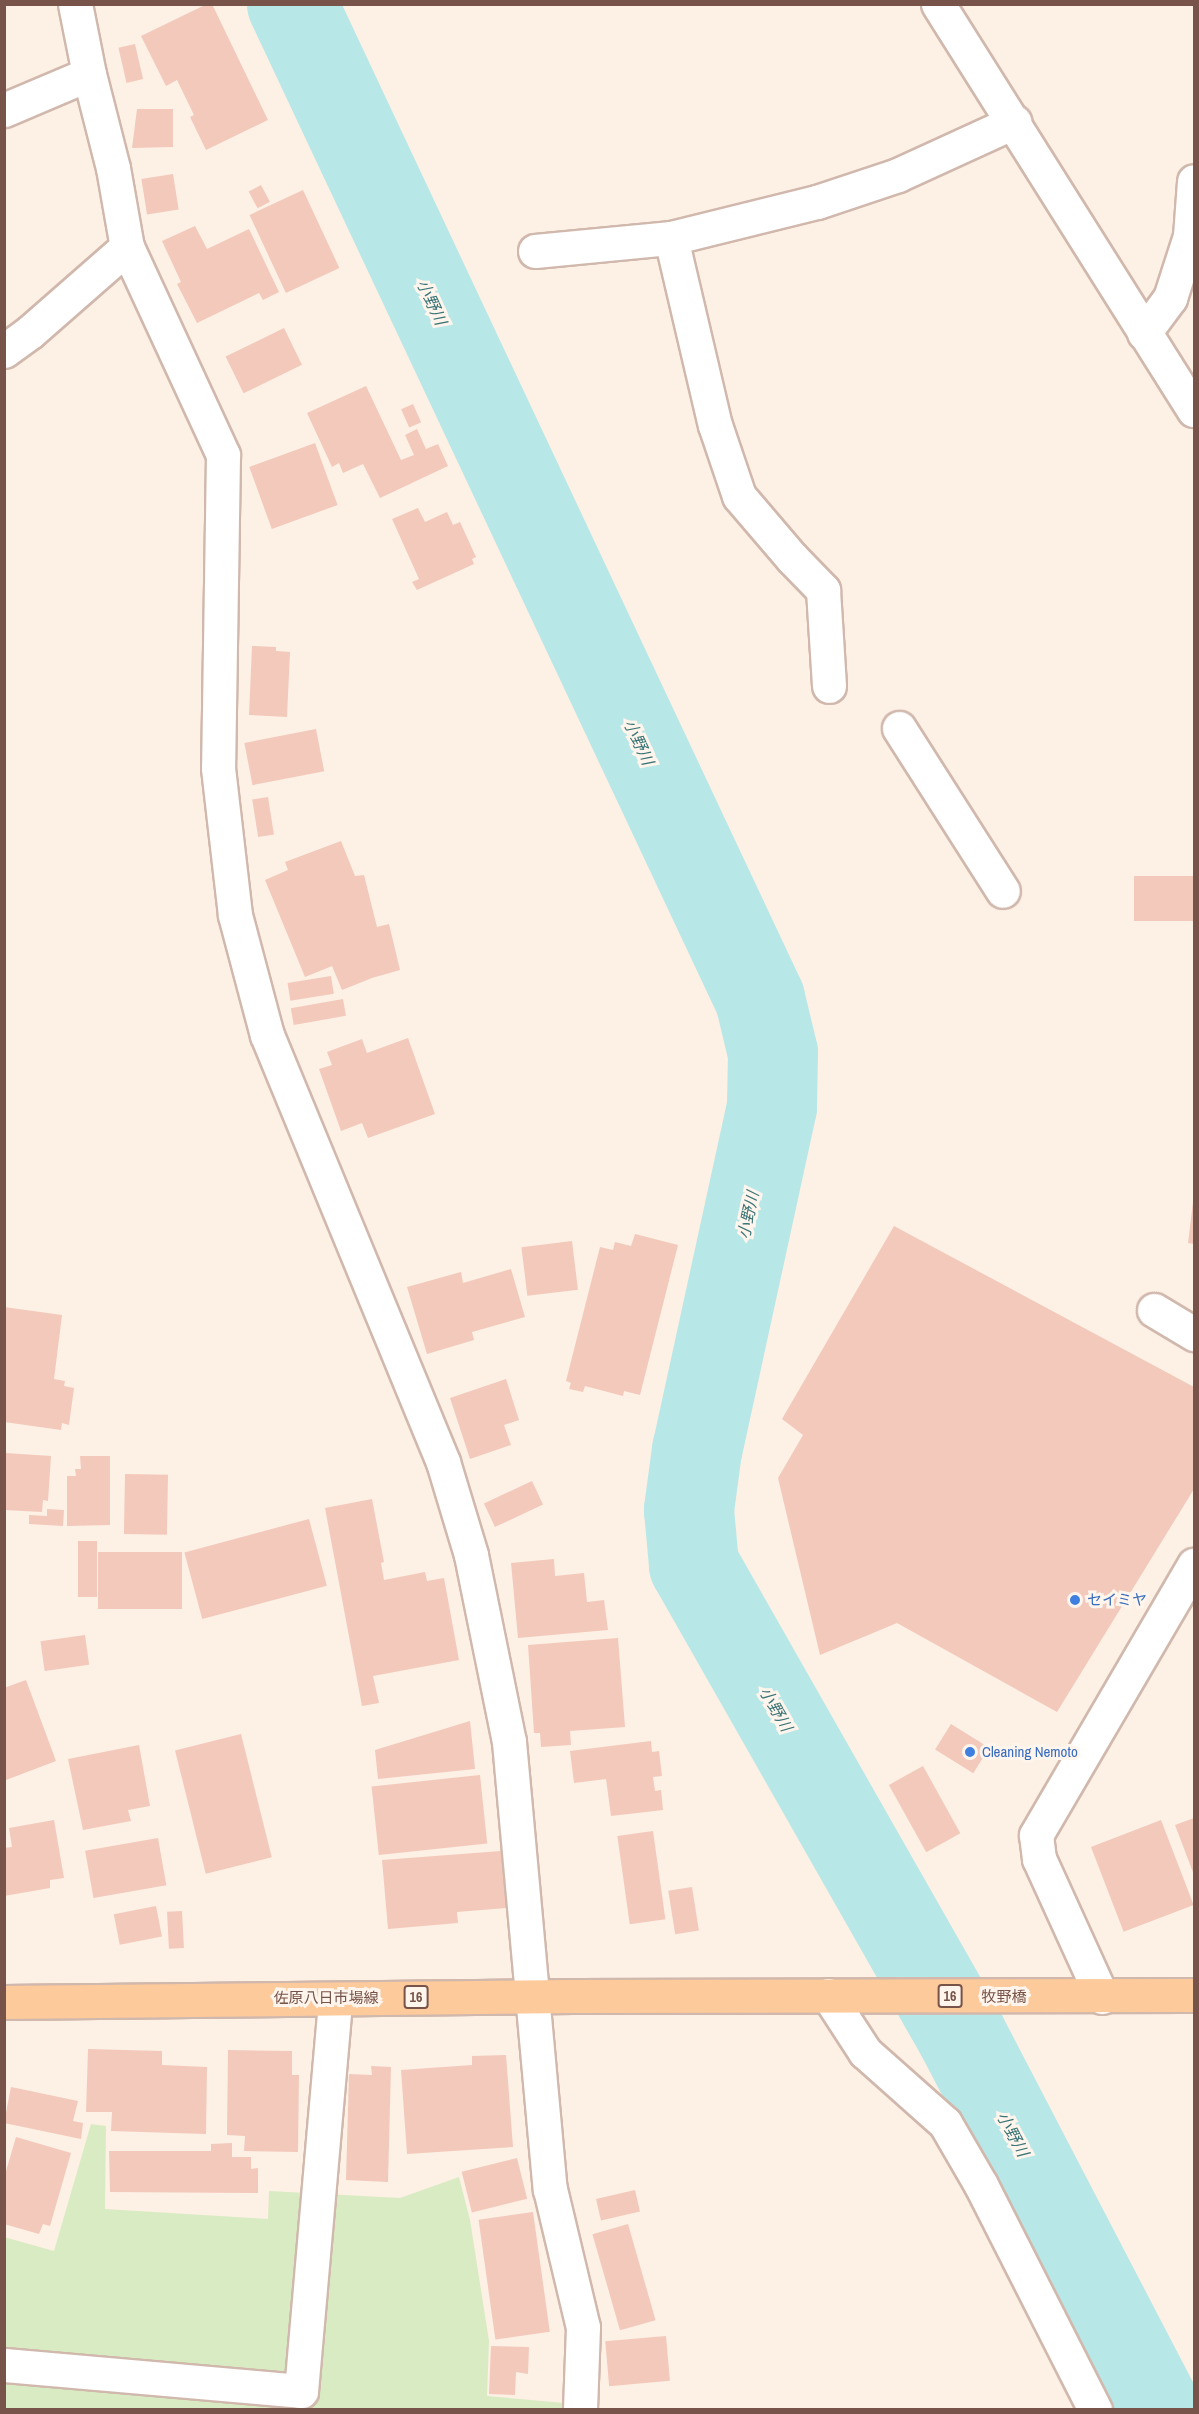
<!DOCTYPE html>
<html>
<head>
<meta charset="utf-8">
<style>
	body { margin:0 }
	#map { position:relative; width:1199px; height:2414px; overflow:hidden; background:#fdf0e5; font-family:"Archivo Narrow","Noto Sans JP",sans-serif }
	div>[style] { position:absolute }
	.green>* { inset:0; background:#d9ebc2 }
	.river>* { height:90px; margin:-45px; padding:0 45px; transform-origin:45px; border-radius:45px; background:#b8e7e7 }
	.building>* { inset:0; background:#f3c9bb; transform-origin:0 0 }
	.roads { filter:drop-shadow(2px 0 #d1b8ad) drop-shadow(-2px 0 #d1b8ad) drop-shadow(0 2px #d1b8ad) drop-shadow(0 -2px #d1b8ad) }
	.minor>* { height:33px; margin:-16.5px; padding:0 16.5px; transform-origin:16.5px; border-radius:16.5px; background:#fff }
	.major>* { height:33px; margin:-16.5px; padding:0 16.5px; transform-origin:16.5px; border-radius:16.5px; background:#fdca9b }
	.dots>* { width:16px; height:16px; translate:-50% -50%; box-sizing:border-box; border:3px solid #fff5ec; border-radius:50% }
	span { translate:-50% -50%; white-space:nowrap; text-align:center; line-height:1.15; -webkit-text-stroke:6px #fff5ec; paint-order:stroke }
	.shield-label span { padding:2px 4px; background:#fff5ec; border:2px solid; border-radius:4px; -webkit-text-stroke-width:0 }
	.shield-label { font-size:14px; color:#775349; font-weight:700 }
	.shop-label { font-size:15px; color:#366cbe }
	.left { translate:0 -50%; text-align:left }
	.street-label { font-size:15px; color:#775349 }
	.water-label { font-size:16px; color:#397476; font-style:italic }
	.frame { position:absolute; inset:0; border:6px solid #775349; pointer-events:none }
</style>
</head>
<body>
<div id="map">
	<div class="green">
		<i style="clip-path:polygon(91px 2124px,106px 2126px,105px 2209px,268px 2219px,269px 2191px,400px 2198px,459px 2177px,470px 2220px,489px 2341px,487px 2396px,565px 2403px,564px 2409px,5px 2409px,4px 2237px,54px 2251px)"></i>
	</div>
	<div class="river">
		<i style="left:292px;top:4px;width:1100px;rotate:64.81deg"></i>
		<i style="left:760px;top:999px;width:56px;rotate:76.5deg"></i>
		<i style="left:773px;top:1053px;width:54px;rotate:91.1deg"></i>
		<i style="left:772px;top:1107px;width:351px;rotate:102.3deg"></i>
		<i style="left:697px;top:1450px;width:61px;rotate:97.6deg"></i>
		<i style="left:689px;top:1510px;width:55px;rotate:84.8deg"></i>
		<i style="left:694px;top:1565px;width:542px;rotate:60.36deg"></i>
		<i style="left:962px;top:2036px;width:422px;rotate:62.5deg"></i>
	</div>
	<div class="building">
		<i style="clip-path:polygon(207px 4px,212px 4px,268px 120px,206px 150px,190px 117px,194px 115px,177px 80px,166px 86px,141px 36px)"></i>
		<i style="left:135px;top:44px;width:36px;height:17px;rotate:77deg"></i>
		<i style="clip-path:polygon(137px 109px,173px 109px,173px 147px,132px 148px)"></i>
		<i style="left:173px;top:174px;width:36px;height:32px;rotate:81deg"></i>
		<i style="left:261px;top:185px;width:19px;height:14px;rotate:62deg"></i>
		<i style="left:303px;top:190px;width:86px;height:59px;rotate:65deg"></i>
		<i style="clip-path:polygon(195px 226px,207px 249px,249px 229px,279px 292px,263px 300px,259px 293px,197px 323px,177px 284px,181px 282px,162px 241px)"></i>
		<i style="left:284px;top:328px;width:41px;height:65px;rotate:64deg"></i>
		<i style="clip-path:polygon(366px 386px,401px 460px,414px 455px,405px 435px,417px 429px,426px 449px,438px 444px,448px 466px,380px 498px,363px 464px,343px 473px,339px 463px,332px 467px,307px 413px)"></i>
		<i style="left:413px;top:404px;width:20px;height:13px;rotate:66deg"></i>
		<i style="left:315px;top:443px;width:66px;height:70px;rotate:70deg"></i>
		<i style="clip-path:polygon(418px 508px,425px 522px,447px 512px,453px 525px,460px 522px,476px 557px,472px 559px,474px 564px,417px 590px,412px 582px,419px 579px,392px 519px)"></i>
		<i style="clip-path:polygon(252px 646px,276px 647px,276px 651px,290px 652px,287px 717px,249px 715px)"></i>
		<i style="left:316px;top:729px;width:43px;height:73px;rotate:79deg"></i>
		<i style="left:268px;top:797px;width:38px;height:16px;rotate:81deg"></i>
		<i style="clip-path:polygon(341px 841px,355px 876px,364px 875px,377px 927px,389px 924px,400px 970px,372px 978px,342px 990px,332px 966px,305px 977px,265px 880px,288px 870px,285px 862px)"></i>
		<i style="left:1194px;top:876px;width:45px;height:60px;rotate:90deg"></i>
		<i style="left:331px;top:976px;width:18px;height:44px;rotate:81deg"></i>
		<i style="left:343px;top:999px;width:17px;height:53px;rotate:80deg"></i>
		<i style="clip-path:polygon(408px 1038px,435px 1114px,368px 1138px,362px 1123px,341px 1131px,319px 1069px,332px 1065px,327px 1052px,362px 1039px,367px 1053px)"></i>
		<i style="clip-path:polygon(1193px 1202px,1194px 1202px,1194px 1244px,1188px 1243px)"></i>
		<i style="clip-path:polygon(894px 1226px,1194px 1387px,1194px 1489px,1057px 1712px,897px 1623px,820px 1655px,778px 1478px,803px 1435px,782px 1419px)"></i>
		<i style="clip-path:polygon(635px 1234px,678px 1245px,640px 1395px,624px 1391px,623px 1396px,585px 1386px,583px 1392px,569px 1389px,571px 1383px,566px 1381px,600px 1247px,613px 1250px,615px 1242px,631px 1246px)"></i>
		<i style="left:572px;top:1241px;width:49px;height:51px;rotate:83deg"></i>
		<i style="clip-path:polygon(511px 1269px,525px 1317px,472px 1332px,474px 1340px,427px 1354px,407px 1287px,461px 1272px,463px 1283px)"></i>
		<i style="clip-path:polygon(4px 1307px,62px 1315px,54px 1379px,65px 1381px,64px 1386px,74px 1388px,69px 1425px,62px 1423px,61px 1430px,4px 1422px)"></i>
		<i style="clip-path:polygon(506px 1379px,519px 1420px,504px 1425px,511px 1445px,470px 1459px,450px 1398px)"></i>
		<i style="clip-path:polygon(5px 1453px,51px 1456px,48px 1501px,43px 1500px,42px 1512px,4px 1510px)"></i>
		<i style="clip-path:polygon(80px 1456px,110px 1456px,110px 1525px,67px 1526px,67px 1476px,76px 1476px,75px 1469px,81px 1469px)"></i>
		<i style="left:125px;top:1474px;width:43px;height:60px;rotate:1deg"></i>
		<i style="left:532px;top:1481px;width:26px;height:53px;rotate:65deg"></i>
		<i style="clip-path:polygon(372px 1499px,384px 1562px,381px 1563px,384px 1580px,425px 1572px,427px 1581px,444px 1578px,459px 1660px,373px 1676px,379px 1703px,362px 1706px,325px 1508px)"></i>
		<i style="clip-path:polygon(47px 1509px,64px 1510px,63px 1526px,29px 1524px,29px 1515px,47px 1516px)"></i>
		<i style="left:309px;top:1519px;width:69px;height:129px;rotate:75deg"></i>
		<i style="left:78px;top:1541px;width:19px;height:56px"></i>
		<i style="left:98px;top:1552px;width:84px;height:57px"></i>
		<i style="clip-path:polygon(554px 1559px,555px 1576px,584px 1573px,587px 1602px,604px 1600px,608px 1630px,518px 1638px,511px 1563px)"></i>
		<i style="left:85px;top:1635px;width:30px;height:45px;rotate:82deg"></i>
		<i style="clip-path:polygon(618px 1638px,625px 1727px,570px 1731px,571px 1745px,541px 1747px,540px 1733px,534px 1733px,528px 1645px)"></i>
		<i style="clip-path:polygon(26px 1680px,56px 1761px,6px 1780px,4px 1688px)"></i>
		<i style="clip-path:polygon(470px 1721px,475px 1769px,378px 1779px,375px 1750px)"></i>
		<i style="left:951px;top:1724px;width:45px;height:30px;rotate:32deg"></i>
		<i style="left:241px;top:1734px;width:127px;height:68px;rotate:76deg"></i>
		<i style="clip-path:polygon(651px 1741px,652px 1752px,659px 1751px,662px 1776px,653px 1777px,655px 1791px,661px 1790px,663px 1810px,611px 1816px,606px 1779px,574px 1783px,570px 1751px)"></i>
		<i style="clip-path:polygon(139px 1745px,150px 1806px,128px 1810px,131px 1821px,83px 1830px,68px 1759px)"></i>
		<i style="left:923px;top:1766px;width:77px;height:39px;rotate:61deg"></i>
		<i style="left:480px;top:1775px;width:69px;height:109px;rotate:84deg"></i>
		<i style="clip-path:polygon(1194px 1818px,1194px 1875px,1175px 1825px)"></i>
		<i style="clip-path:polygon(54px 1820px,64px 1878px,50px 1880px,50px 1888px,4px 1896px,4px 1848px,12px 1847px,9px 1828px)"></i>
		<i style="left:1161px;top:1820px;width:91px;height:75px;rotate:69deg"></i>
		<i style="left:653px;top:1831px;width:89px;height:36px;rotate:82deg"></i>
		<i style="left:158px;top:1838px;width:48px;height:74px;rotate:80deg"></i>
		<i style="clip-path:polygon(501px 1851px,506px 1908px,457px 1912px,458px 1923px,388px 1929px,382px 1860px)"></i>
		<i style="left:692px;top:1887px;width:44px;height:24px;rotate:81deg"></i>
		<i style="left:156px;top:1906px;width:31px;height:43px;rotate:79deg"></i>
		<i style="left:182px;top:1911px;width:37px;height:15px;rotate:87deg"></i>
		<i style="clip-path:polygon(88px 2049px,162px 2051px,162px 2065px,207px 2067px,206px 2134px,111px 2131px,112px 2112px,86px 2112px)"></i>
		<i style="clip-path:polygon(228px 2050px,292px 2051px,292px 2075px,299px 2075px,298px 2152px,244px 2151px,245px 2136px,227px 2135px)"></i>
		<i style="clip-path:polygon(506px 2055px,513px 2147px,407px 2154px,401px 2070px,472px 2065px,472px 2056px)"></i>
		<i style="clip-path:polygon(371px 2066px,391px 2067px,388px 2182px,346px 2180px,349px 2074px,372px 2075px)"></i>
		<i style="clip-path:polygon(11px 2087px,78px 2101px,73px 2121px,83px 2123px,81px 2139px,4px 2123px)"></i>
		<i style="clip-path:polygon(16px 2137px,71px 2153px,50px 2226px,43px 2224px,39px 2234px,4px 2224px,4px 2178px)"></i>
		<i style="clip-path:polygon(232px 2143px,232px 2157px,251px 2157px,251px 2169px,258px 2168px,258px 2193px,110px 2192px,109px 2151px,211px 2151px,211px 2144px)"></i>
		<i style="left:517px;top:2158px;width:42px;height:57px;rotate:76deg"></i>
		<i style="left:635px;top:2190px;width:22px;height:40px;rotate:77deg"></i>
		<i style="left:533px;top:2212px;width:121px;height:55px;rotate:82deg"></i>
		<i style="left:628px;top:2224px;width:100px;height:37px;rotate:74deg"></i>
		<i style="left:666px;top:2336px;width:45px;height:61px;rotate:85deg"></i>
		<i style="clip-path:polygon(491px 2346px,529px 2347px,528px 2374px,516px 2372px,515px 2395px,489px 2394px)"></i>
	</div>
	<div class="roads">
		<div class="minor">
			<i style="left:75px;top:4px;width:71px;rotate:78.7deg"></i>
			<i style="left:89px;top:74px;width:97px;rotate:75.7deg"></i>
			<i style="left:113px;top:168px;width:80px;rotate:80deg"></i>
			<i style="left:127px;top:247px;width:229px;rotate:65.2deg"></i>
			<i style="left:223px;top:455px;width:313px;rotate:90.9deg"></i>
			<i style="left:218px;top:768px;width:148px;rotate:83.4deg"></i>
			<i style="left:235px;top:915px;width:124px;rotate:75.1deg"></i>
			<i style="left:267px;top:1035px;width:462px;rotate:67.6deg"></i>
			<i style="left:443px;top:1462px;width:97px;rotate:73.2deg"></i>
			<i style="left:471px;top:1555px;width:191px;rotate:78.5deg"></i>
			<i style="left:509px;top:1742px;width:449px;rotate:84.8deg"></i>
			<i style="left:550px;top:2189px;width:142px;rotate:76.6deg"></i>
			<i style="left:583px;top:2327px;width:83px;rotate:92.1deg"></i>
			<i style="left:938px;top:4px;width:480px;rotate:57.8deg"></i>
			<i style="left:4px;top:110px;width:92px;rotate:-23deg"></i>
			<i style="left:671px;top:238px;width:192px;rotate:76.8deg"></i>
			<i style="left:715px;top:425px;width:75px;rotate:71.3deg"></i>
			<i style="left:739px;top:496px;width:82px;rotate:49.5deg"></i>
			<i style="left:792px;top:558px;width:45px;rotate:45.9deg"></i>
			<i style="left:823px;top:590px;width:96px;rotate:86.4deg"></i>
			<i style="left:535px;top:251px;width:137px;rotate:-5.5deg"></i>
			<i style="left:671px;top:238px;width:150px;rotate:-13.9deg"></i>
			<i style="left:817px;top:202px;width:85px;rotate:-18.4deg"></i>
			<i style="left:898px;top:175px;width:128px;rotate:-24.6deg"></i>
			<i style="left:1144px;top:333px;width:44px;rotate:-53.4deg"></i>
			<i style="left:1170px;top:298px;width:65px;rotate:-72.1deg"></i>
			<i style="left:1190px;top:236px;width:55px;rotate:-85.8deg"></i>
			<i style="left:4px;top:351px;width:32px;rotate:-36deg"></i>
			<i style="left:30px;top:332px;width:129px;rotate:-41.2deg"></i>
			<i style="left:899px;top:728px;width:193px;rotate:57.5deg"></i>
			<i style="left:1154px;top:1310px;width:47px;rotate:31deg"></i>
			<i style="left:828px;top:1995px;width:68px;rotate:57deg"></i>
			<i style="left:865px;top:2052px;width:107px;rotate:41.6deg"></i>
			<i style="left:945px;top:2123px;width:72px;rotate:59.9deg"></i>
			<i style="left:981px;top:2185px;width:252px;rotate:63.1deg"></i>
			<i style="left:1102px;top:1997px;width:152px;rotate:-114.5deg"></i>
			<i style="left:1039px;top:1859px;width:24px;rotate:-97deg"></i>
			<i style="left:1036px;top:1835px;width:313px;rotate:-59.7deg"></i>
			<i style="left:4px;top:2365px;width:298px;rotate:5deg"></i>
			<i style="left:301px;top:2391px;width:393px;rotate:-85deg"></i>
		</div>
		<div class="major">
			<i style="left:4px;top:2002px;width:569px;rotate:-0.6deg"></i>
			<i style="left:573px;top:1996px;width:621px;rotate:-0.09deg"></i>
		</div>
	</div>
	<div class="dots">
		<i style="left:1075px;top:1600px;background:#3f7fe0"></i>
		<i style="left:970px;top:1752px;background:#3f7fe0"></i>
	</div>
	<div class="shield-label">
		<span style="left:950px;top:1996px">16</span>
		<span style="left:416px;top:1997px">16</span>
	</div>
	<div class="shop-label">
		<span class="left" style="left:1087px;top:1600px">セイミヤ</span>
		<span class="left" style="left:982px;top:1752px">Cleaning Nemoto</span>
	</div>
	<div class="street-label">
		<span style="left:1004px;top:1997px">牧野橋</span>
		<span style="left:326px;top:1998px">佐原八日市場線</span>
	</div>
	<div class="water-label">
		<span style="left:432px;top:302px;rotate:65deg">小野川</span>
		<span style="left:639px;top:742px;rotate:65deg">小野川</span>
		<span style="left:748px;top:1215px;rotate:-78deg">小野川</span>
		<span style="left:776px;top:1709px;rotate:60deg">小野川</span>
		<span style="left:1013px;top:2134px;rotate:62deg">小野川</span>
	</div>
	<div class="frame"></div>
</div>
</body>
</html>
